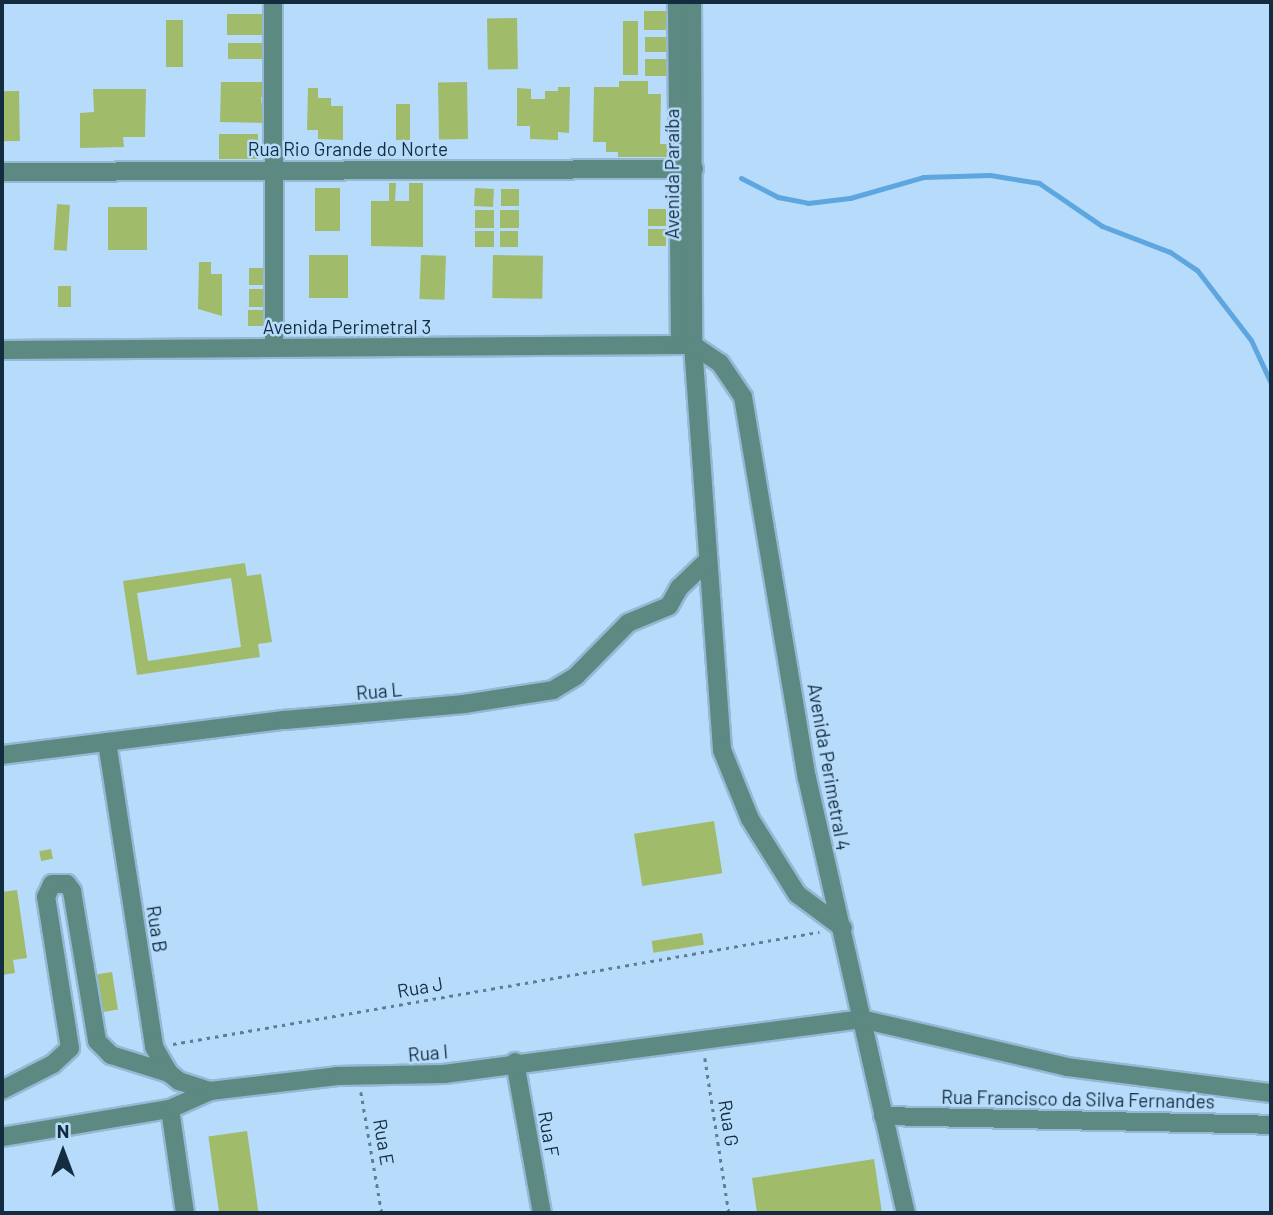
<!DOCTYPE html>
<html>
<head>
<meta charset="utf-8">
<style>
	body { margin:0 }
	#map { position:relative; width:1273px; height:1215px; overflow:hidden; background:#b7dbfa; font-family:Barlow,sans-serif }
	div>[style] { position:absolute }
	.stream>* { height:5px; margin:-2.5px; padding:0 2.5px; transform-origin:2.5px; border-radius:2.5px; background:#5da6df }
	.building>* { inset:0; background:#a0bb6a; transform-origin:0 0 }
	.path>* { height:2.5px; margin-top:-1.25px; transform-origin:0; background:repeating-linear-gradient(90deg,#5f7d97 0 3.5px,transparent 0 8.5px) }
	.roads { filter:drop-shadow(2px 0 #96b8d5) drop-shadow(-2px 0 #96b8d5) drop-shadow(0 2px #96b8d5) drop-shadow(0 -2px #96b8d5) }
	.minor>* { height:18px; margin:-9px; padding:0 9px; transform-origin:9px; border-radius:9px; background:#5c8982 }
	span { translate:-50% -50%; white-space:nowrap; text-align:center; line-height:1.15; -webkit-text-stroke:5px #b7dbfa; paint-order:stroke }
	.street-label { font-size:19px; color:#132c40 }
	.frame { position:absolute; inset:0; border:4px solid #132c40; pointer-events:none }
	.north { position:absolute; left:28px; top:1117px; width:70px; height:70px; -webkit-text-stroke:5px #b7dbfa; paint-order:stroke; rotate:0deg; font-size:19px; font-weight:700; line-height:28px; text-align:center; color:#132c40 }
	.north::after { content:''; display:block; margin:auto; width:24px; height:32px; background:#132c40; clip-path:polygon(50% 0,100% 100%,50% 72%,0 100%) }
</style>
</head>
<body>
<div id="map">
	<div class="stream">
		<i style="left:741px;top:178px;width:42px;rotate:27.2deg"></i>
		<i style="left:778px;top:197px;width:31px;rotate:11deg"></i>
		<i style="left:808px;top:203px;width:42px;rotate:-6.8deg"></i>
		<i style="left:850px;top:198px;width:76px;rotate:-16deg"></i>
		<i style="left:923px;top:177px;width:67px;rotate:-1.7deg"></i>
		<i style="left:990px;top:175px;width:50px;rotate:9.3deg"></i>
		<i style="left:1039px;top:183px;width:76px;rotate:34.3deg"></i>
		<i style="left:1102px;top:226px;width:73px;rotate:20.9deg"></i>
		<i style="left:1170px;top:252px;width:32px;rotate:34deg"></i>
		<i style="left:1197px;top:270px;width:88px;rotate:52.4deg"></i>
		<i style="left:1251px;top:340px;width:47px;rotate:65.1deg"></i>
	</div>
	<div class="building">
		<i style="left:644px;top:11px;width:30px;height:19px"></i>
		<i style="left:267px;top:14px;width:21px;height:40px;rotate:90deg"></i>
		<i style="left:517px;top:18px;width:51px;height:30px;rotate:89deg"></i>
		<i style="left:166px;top:20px;width:17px;height:47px"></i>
		<i style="left:623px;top:21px;width:15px;height:54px"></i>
		<i style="left:645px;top:37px;width:29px;height:15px"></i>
		<i style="left:228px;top:43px;width:39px;height:16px"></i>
		<i style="left:645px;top:59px;width:30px;height:17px"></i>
		<i style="clip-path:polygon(619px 81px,648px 81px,648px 94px,661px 94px,660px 144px,671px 144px,671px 157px,618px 157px,618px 152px,606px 152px,606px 142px,593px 142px,594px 87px,619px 87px)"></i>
		<i style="clip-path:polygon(221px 82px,268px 82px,268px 97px,261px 97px,264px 123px,220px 122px)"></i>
		<i style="left:467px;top:82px;width:57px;height:29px;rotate:89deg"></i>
		<i style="clip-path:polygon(558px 87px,570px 87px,569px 133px,558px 132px,558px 140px,530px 139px,530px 126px,517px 126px,517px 88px,531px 89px,531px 99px,545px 99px,545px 91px,558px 91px)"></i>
		<i style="clip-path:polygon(308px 88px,318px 88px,318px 98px,331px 98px,331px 106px,343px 106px,343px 140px,318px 139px,318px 130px,307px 130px)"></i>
		<i style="clip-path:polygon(93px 89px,146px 89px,145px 137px,123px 137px,124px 147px,80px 148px,80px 113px,94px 112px)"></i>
		<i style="left:19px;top:91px;width:50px;height:17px;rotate:89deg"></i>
		<i style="left:396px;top:104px;width:14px;height:36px"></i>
		<i style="left:219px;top:134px;width:39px;height:25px"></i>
		<i style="clip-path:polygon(389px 183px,396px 183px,395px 201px,409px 201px,409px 183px,423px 183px,423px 247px,371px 246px,371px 201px,389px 201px)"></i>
		<i style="left:315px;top:188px;width:25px;height:43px"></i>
		<i style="left:475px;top:188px;width:19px;height:18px;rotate:3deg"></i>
		<i style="left:501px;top:189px;width:18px;height:17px"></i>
		<i style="left:57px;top:204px;width:13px;height:46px;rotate:4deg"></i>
		<i style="left:108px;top:207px;width:39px;height:43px"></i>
		<i style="left:648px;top:209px;width:18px;height:17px"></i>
		<i style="left:475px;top:210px;width:19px;height:18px"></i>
		<i style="left:500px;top:210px;width:19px;height:18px"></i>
		<i style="left:648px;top:229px;width:18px;height:17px"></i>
		<i style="left:475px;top:231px;width:19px;height:16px"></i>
		<i style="left:500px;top:231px;width:18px;height:16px"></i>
		<i style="left:309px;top:255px;width:39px;height:43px"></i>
		<i style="left:421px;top:255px;width:25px;height:44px;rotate:2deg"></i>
		<i style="left:493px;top:255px;width:50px;height:43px;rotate:1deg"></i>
		<i style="clip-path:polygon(199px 262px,211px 262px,211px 274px,222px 274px,222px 316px,198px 309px)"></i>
		<i style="left:249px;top:268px;width:18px;height:17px"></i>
		<i style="left:58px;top:286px;width:13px;height:21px"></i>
		<i style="left:249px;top:289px;width:18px;height:18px"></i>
		<i style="left:248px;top:310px;width:18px;height:16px"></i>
		<i style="clip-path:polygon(evenodd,245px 563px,247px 576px,261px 574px,272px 642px,258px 644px,260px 657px,137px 675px,123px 581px,245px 563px,231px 578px,241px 647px,148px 661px,137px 593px,231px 578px)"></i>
		<i style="left:714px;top:821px;width:53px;height:81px;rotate:81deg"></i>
		<i style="left:51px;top:849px;width:10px;height:12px;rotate:79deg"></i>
		<i style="clip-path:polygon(17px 890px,27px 958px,13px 960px,15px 973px,2px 975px,2px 892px)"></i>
		<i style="left:702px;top:933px;width:12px;height:51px;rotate:81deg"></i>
		<i style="left:112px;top:972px;width:38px;height:15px;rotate:81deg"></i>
		<i style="left:247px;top:1131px;width:83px;height:39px;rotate:82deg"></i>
		<i style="clip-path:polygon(874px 1159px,882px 1213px,757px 1213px,752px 1178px)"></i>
	</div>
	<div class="path">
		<i style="left:173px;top:1044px;width:656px;rotate:-9.84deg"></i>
		<i style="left:705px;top:1058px;width:157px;rotate:81.2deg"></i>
		<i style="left:361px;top:1092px;width:123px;rotate:80.2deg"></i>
	</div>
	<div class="roads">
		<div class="minor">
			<i style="left:273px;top:2px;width:346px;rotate:89.8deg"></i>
			<i style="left:677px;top:2px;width:343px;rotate:89.5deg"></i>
			<i style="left:692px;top:2px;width:343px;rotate:89.8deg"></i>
			<i style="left:693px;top:345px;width:406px;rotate:85.9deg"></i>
			<i style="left:722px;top:750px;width:74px;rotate:67.9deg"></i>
			<i style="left:750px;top:819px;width:89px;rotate:57.9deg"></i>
			<i style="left:797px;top:894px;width:57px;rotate:36.5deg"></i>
			<i style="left:2px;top:172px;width:692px;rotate:-0.25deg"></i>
			<i style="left:2px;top:350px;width:678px;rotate:-0.42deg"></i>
			<i style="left:680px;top:345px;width:13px"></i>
			<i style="left:693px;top:345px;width:32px;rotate:34deg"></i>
			<i style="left:720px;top:363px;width:41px;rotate:55.9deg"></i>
			<i style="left:743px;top:397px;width:386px;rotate:80.5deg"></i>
			<i style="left:807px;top:778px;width:446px;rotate:77.2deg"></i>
			<i style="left:107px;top:742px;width:309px;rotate:81.2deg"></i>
			<i style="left:154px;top:1047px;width:30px;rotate:60deg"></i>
			<i style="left:169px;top:1073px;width:13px;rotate:39deg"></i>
			<i style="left:179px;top:1081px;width:33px;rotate:18deg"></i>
			<i style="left:2px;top:755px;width:285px;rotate:-7.1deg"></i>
			<i style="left:285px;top:720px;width:180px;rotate:-5.1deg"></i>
			<i style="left:464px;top:704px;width:90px;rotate:-8.9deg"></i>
			<i style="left:553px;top:690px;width:27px;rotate:-31deg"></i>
			<i style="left:576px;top:676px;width:74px;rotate:-45.5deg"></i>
			<i style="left:628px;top:623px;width:44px;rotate:-22.5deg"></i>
			<i style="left:669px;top:606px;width:21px;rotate:-61deg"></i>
			<i style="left:679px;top:588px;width:40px;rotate:-44deg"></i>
			<i style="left:515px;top:1062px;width:153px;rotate:79.9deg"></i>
			<i style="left:2px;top:1090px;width:57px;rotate:-27deg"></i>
			<i style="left:53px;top:1064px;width:23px;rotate:-43deg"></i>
			<i style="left:70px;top:1048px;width:153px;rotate:-99deg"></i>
			<i style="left:46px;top:897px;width:14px;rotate:-65deg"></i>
			<i style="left:52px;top:884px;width:15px"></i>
			<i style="left:67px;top:884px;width:9px;rotate:54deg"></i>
			<i style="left:72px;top:891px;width:152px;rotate:80.5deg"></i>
			<i style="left:97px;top:1041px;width:20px;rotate:45deg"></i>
			<i style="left:111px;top:1055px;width:61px;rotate:17.2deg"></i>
			<i style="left:170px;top:1109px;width:105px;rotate:81.8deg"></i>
			<i style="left:883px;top:1116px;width:388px;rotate:1.3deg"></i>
			<i style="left:2px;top:1137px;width:170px;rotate:-9.5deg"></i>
			<i style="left:170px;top:1109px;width:44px;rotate:-24.2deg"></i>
			<i style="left:210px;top:1091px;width:128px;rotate:-6.7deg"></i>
			<i style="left:337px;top:1076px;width:107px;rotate:-1.1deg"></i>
			<i style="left:444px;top:1074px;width:421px;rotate:-7.5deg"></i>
			<i style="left:861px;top:1019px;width:212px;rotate:13.1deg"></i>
			<i style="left:1067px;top:1067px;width:206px;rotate:7.3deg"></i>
		</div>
	</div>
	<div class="street-label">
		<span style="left:348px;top:149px">Rua Rio Grande do Norte</span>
		<span style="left:672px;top:174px;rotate:-90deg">Avenida Paraíba</span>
		<span style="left:347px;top:327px">Avenida Perimetral 3</span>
		<span style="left:379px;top:691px;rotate:-5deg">Rua L</span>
		<span style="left:829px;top:767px;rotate:80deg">Avenida Perimetral 4</span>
		<span style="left:157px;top:929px;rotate:81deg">Rua B</span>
		<span style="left:420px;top:987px;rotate:-10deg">Rua J</span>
		<span style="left:428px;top:1053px;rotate:-5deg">Rua I</span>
		<span style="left:1078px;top:1099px;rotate:1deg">Rua Francisco da Silva Fernandes</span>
		<span style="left:729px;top:1123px;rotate:81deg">Rua G</span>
		<span style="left:549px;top:1134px;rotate:80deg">Rua F</span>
		<span style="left:384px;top:1142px;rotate:80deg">Rua E</span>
	</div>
	<div class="frame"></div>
	<div class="north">N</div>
</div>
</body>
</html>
